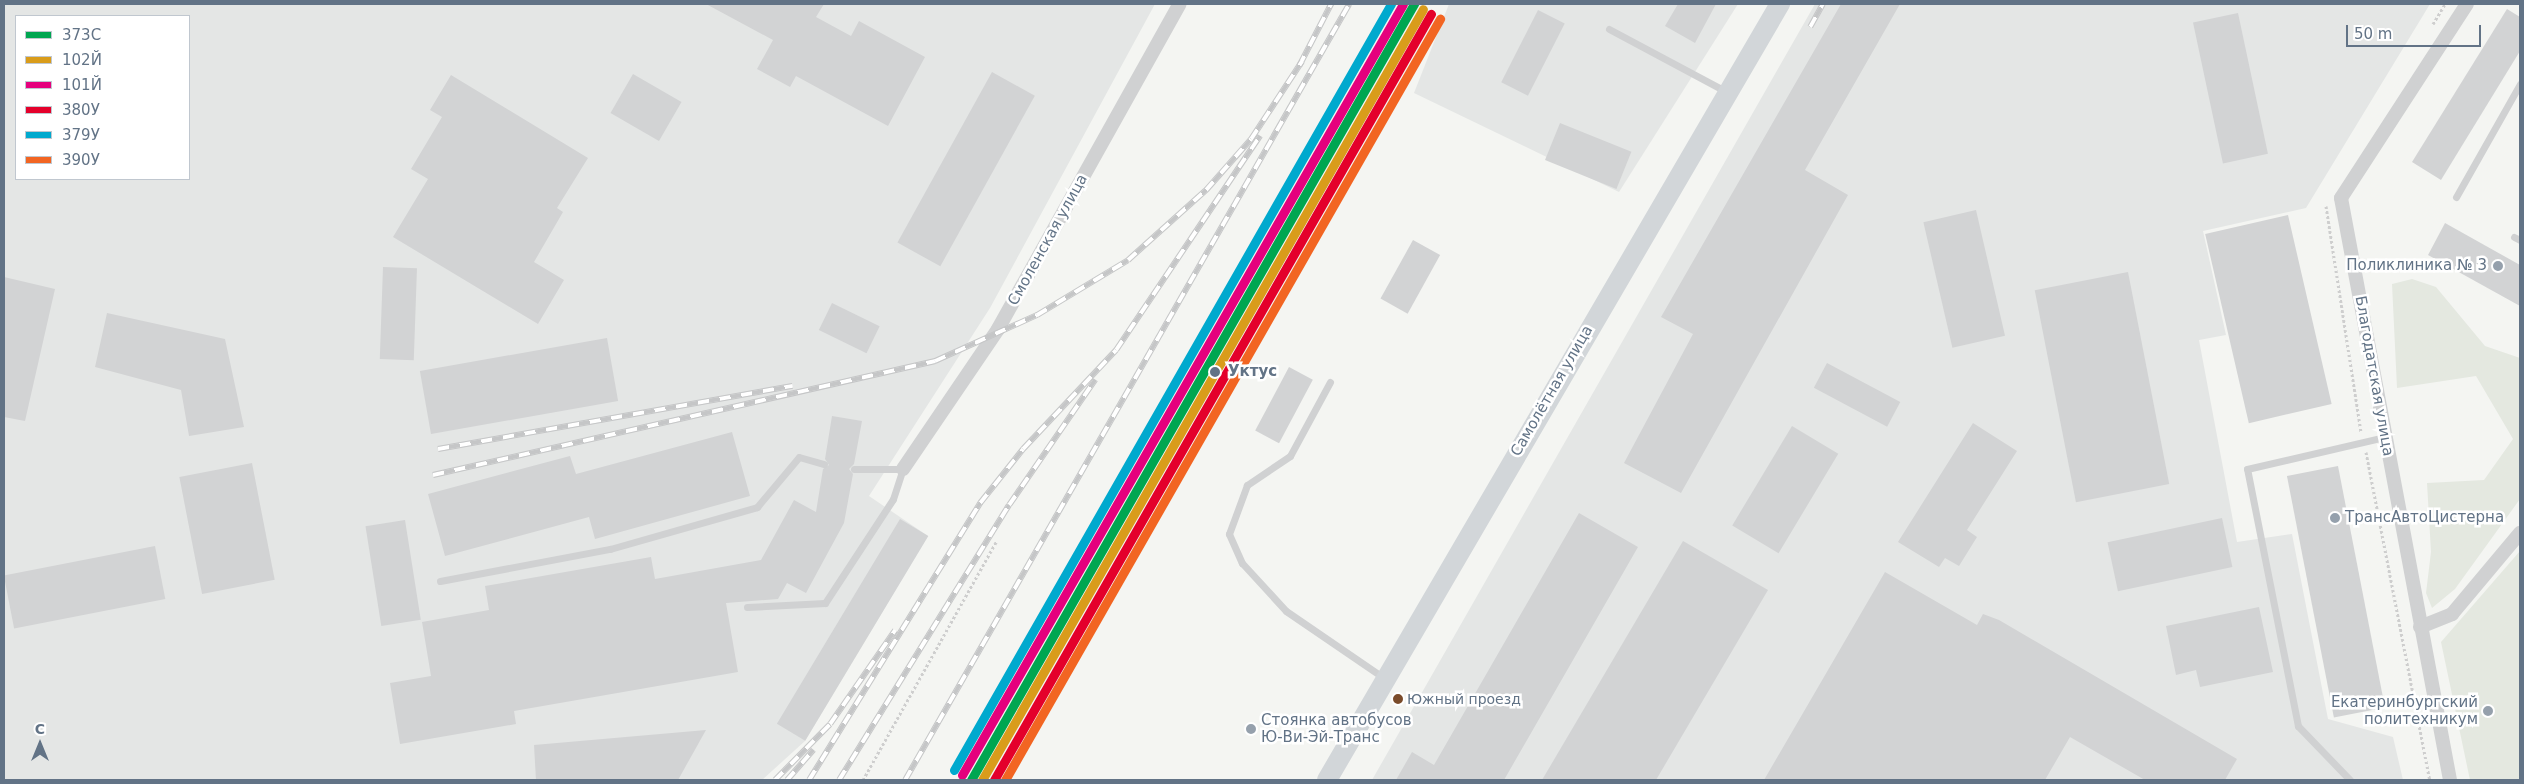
<!DOCTYPE html>
<html>
<head>
<meta charset="utf-8">
<style>
	body { margin:0 }
	#map { position:relative; width:2524px; height:784px; overflow:hidden; background:#f4f5f2; font-family:"DejaVu Sans",sans-serif }
	div>[style] { position:absolute }
	.built>* { inset:0; background:#e4e6e5 }
	.green>* { inset:0; background:#e4e8e0 }
	.building>* { inset:0; background:#d2d3d4; transform-origin:0 0 }
	.path>* { height:3px; margin-top:-1.5px; transform-origin:0; background:repeating-linear-gradient(90deg,#cecece 0 2.5px,transparent 0 5px) }
	.service>* { height:7px; margin:-3.5px; padding:0 3.5px; transform-origin:3.5px; border-radius:3.5px; background:#d0d1d2 }
	.minor>* { height:14px; margin:-7px; padding:0 7px; transform-origin:7px; border-radius:7px; background:#d0d1d2 }
	.secondary>* { height:20px; margin:-10px; padding:0 10px; transform-origin:10px; border-radius:10px; background:#d2d6d9 }
	.rail>* { height:5.5px; margin-top:-2.75px; transform-origin:0; background:repeating-linear-gradient(90deg,#fff 0 11px,#c5c6c7 0 22px); box-sizing:border-box; border-block:1px solid #c5c6c7 }
	.rail-1>* { height:9px; margin:-4.5px; padding:0 4.5px; transform-origin:4.5px; border-radius:4.5px; background:#00a651 }
	.rail-2>* { height:9px; margin:-4.5px; padding:0 4.5px; transform-origin:4.5px; border-radius:4.5px; background:#d99c1b }
	.rail-3>* { height:9px; margin:-4.5px; padding:0 4.5px; transform-origin:4.5px; border-radius:4.5px; background:#e5007d }
	.rail-4>* { height:9px; margin:-4.5px; padding:0 4.5px; transform-origin:4.5px; border-radius:4.5px; background:#e4002b }
	.rail-5>* { height:9px; margin:-4.5px; padding:0 4.5px; transform-origin:4.5px; border-radius:4.5px; background:#00a9ce }
	.rail-6>* { height:9px; margin:-4.5px; padding:0 4.5px; transform-origin:4.5px; border-radius:4.5px; background:#f26522 }
	.dots>* { width:14px; height:14px; translate:-50% -50%; box-sizing:border-box; border:2px solid #fff; border-radius:50% }
	span { translate:-50% -50%; white-space:nowrap; text-align:center; line-height:1.15; -webkit-text-stroke:5px #fff; paint-order:stroke }
	.bus-label { font-size:14px; color:#627386 }
	.left { translate:0 -50%; text-align:left }
	.street-label { font-size:15px; color:#627386 }
	.poi-label { font-size:15px; color:#627386 }
	.right { translate:-100% -50%; text-align:right }
	.stop-label { font-size:15px; color:#627386; font-weight:700 }
	.frame { position:absolute; inset:0; border:5px solid #627386; pointer-events:none }
	.legend { position:absolute; left:15px; top:15px; width:175px; height:165px; box-sizing:border-box; background:#fff; border:1px solid #c0c7cf; margin:0; padding:6px 9px; list-style:none; font-size:15px; color:#627386 }
	.legend li { display:flex; align-items:center; gap:10px; height:25px }
	.legend b { width:25px; border:1px solid #c0c7cf }
	.north { position:absolute; left:15px; top:719px; width:50px; height:50px; -webkit-text-stroke:4px #fff; paint-order:stroke; rotate:0deg; font-size:14px; font-weight:700; line-height:20px; text-align:center; color:#627386 }
	.north::after { content:''; display:block; margin:auto; width:18px; height:22px; background:#627386; clip-path:polygon(50% 0,100% 100%,50% 72%,0 100%) }
	.scale { position:absolute; left:2346px; top:25px; width:135px; height:22px; box-sizing:border-box; border:2px solid #627386; border-top:0; padding-left:6px; font-size:15px; line-height:18px; white-space:nowrap; color:#627386; -webkit-text-stroke:4px #fff; paint-order:stroke }
</style>
</head>
<body>
<div id="map">
	<div class="built">
		<i style="clip-path:polygon(evenodd,4px 4px,1155px 4px,990px 308px,869px 496px,928px 536px,805px 741px,762px 780px,4px 780px,4px 4px,16px 16px,189px 16px,189px 179px,16px 179px,16px 16px)"></i>
		<i style="clip-path:polygon(1449px 4px,1738px 4px,1619px 192px,1414px 93px)"></i>
		<i style="clip-path:polygon(1815px 4px,2430px 4px,2306px 208px,2203px 231px,2226px 335px,2199px 340px,2237px 542px,2292px 534px,2328px 719px,2393px 737px,2403px 780px,1372px 780px)"></i>
	</div>
	<div class="green">
		<i style="clip-path:polygon(2412px 279px,2436px 287px,2485px 346px,2520px 358px,2520px 499px,2455px 589px,2432px 608px,2426px 593px,2431px 552px,2427px 483px,2484px 480px,2513px 439px,2476px 376px,2397px 388px,2392px 284px)"></i>
		<i style="clip-path:polygon(2520px 551px,2520px 780px,2470px 780px,2441px 642px)"></i>
	</div>
	<div class="building">
		<i style="clip-path:polygon(706px 4px,824px 4px,816px 17px,851px 36px,859px 21px,925px 57px,888px 126px,796px 76px,790px 87px,757px 69px,773px 40px)"></i>
		<i style="clip-path:polygon(1678px 4px,1716px 4px,1695px 43px,1665px 26px)"></i>
		<i style="clip-path:polygon(1841px 4px,1900px 4px,1805px 170px,1848px 195px,1681px 493px,1624px 463px,1693px 334px,1661px 317px)"></i>
		<i style="clip-path:polygon(2507px 9px,2520px 17px,2520px 51px,2441px 180px,2412px 162px)"></i>
		<i style="left:1538px;top:10px;width:30px;height:81px;rotate:27deg"></i>
		<i style="left:2238px;top:13px;width:144px;height:46px;rotate:78deg"></i>
		<i style="left:992px;top:72px;width:49px;height:195px;rotate:29deg"></i>
		<i style="left:633px;top:74px;width:56px;height:45px;rotate:30deg"></i>
		<i style="clip-path:polygon(451px 75px,588px 158px,557px 208px,563px 212px,534px 262px,564px 280px,538px 324px,393px 237px,428px 179px,411px 169px,442px 117px,430px 110px)"></i>
		<i style="left:1560px;top:123px;width:77px;height:40px;rotate:22deg"></i>
		<i style="left:1976px;top:210px;width:129px;height:54px;rotate:77deg"></i>
		<i style="left:2288px;top:215px;width:194px;height:85px;rotate:77deg"></i>
		<i style="clip-path:polygon(2445px 223px,2520px 265px,2520px 306px,2428px 255px)"></i>
		<i style="left:1413px;top:240px;width:31px;height:67px;rotate:29deg"></i>
		<i style="left:383px;top:267px;width:34px;height:92px;rotate:2deg"></i>
		<i style="left:2128px;top:272px;width:216px;height:95px;rotate:79deg"></i>
		<i style="clip-path:polygon(4px 277px,55px 289px,25px 421px,4px 417px)"></i>
		<i style="left:832px;top:303px;width:53px;height:30px;rotate:26deg"></i>
		<i style="clip-path:polygon(107px 313px,225px 339px,244px 427px,189px 436px,181px 390px,95px 367px)"></i>
		<i style="left:607px;top:338px;width:64px;height:190px;rotate:80deg"></i>
		<i style="left:1827px;top:363px;width:83px;height:28px;rotate:28deg"></i>
		<i style="left:1289px;top:367px;width:27px;height:72px;rotate:28deg"></i>
		<i style="clip-path:polygon(832px 416px,862px 421px,854px 464px,849px 469px,853px 474px,844px 523px,806px 593px,787px 583px,778px 599px,726px 603px,738px 672px,514px 711px,516px 724px,400px 744px,390px 683px,431px 676px,422px 622px,489px 610px,485px 586px,651px 557px,655px 579px,761px 560px,794px 500px,816px 512px,823px 469px,829px 465px,825px 459px)"></i>
		<i style="clip-path:polygon(1973px 423px,2017px 451px,1967px 530px,1977px 537px,1959px 566px,1945px 558px,1939px 567px,1898px 542px)"></i>
		<i style="left:1792px;top:426px;width:54px;height:116px;rotate:31deg"></i>
		<i style="clip-path:polygon(732px 432px,750px 496px,595px 539px,589px 517px,445px 556px,428px 494px,570px 456px,576px 474px)"></i>
		<i style="left:252px;top:463px;width:119px;height:74px;rotate:79deg"></i>
		<i style="left:2338px;top:466px;width:246px;height:52px;rotate:79deg"></i>
		<i style="clip-path:polygon(1579px 513px,1638px 547px,1504px 780px,1396px 780px,1412px 752px,1434px 765px)"></i>
		<i style="left:2222px;top:518px;width:50px;height:117px;rotate:78deg"></i>
		<i style="left:900px;top:519px;width:33px;height:239px;rotate:31deg"></i>
		<i style="left:405px;top:520px;width:101px;height:40px;rotate:81deg"></i>
		<i style="clip-path:polygon(1683px 541px,1768px 590px,1656px 780px,1542px 780px)"></i>
		<i style="left:155px;top:546px;width:54px;height:154px;rotate:79deg"></i>
		<i style="clip-path:polygon(1885px 572px,1977px 625px,1983px 614px,1999px 620px,2237px 759px,2225px 780px,2145px 780px,2070px 737px,2045px 780px,1764px 780px)"></i>
		<i style="clip-path:polygon(2259px 607px,2273px 672px,2200px 687px,2196px 670px,2176px 675px,2166px 626px)"></i>
		<i style="clip-path:polygon(706px 730px,678px 780px,536px 780px,534px 745px)"></i>
	</div>
	<div class="path">
		<i style="left:2433px;top:24px;width:23px;rotate:-59deg"></i>
		<i style="left:2326px;top:206px;width:228px;rotate:81.2deg"></i>
		<i style="left:2366px;top:452px;width:334px;rotate:79deg"></i>
		<i style="left:863px;top:780px;width:273px;rotate:-60.8deg"></i>
		<i style="left:1288px;top:780px;width:1px"></i>
	</div>
	<div class="service">
		<i style="left:1609px;top:29px;width:134px;rotate:28.1deg"></i>
		<i style="left:2456px;top:197px;width:130px;rotate:-60.5deg"></i>
		<i style="left:2514px;top:237px;width:7px;rotate:27deg"></i>
		<i style="left:1330px;top:382px;width:84px;rotate:118.4deg"></i>
		<i style="left:1290px;top:456px;width:52px;rotate:146deg"></i>
		<i style="left:1247px;top:485px;width:52px;rotate:110.2deg"></i>
		<i style="left:1229px;top:534px;width:32px;rotate:66deg"></i>
		<i style="left:1242px;top:563px;width:65px;rotate:47.5deg"></i>
		<i style="left:1286px;top:611px;width:119px;rotate:34.4deg"></i>
		<i style="left:440px;top:581px;width:173px;rotate:-10.7deg"></i>
		<i style="left:610px;top:549px;width:153px;rotate:-15.9deg"></i>
		<i style="left:757px;top:507px;width:65px;rotate:-50deg"></i>
		<i style="left:799px;top:457px;width:26px;rotate:16deg"></i>
		<i style="left:747px;top:607px;width:78px;rotate:-2.9deg"></i>
		<i style="left:825px;top:603px;width:124px;rotate:-56.8deg"></i>
		<i style="left:893px;top:499px;width:32px;rotate:-72deg"></i>
		<i style="left:903px;top:469px;width:49px;rotate:180deg"></i>
		<i style="left:2350px;top:780px;width:75px;rotate:-133.9deg"></i>
		<i style="left:2298px;top:726px;width:262px;rotate:-101.2deg"></i>
		<i style="left:2247px;top:469px;width:142px;rotate:-13.1deg"></i>
	</div>
	<div class="minor">
		<i style="left:903px;top:469px;width:169px;rotate:-55.8deg"></i>
		<i style="left:998px;top:329px;width:372px;rotate:-60.8deg"></i>
		<i style="left:2420px;top:627px;width:35px;rotate:-22deg"></i>
		<i style="left:2452px;top:614px;width:106px;rotate:-50deg"></i>
		<i style="left:2450px;top:780px;width:592px;rotate:-100.61deg"></i>
		<i style="left:2341px;top:198px;width:231px;rotate:-57deg"></i>
	</div>
	<div class="secondary">
		<i style="left:1327px;top:780px;width:899px;rotate:-59.73deg"></i>
	</div>
	<div class="rail">
		<i style="left:1810px;top:27px;width:26px;rotate:-61deg"></i>
		<i style="left:1299px;top:66px;width:70px;rotate:-62.7deg"></i>
		<i style="left:438px;top:449px;width:360px;rotate:-10.1deg"></i>
		<i style="left:433px;top:475px;width:515px;rotate:-12.79deg"></i>
		<i style="left:935px;top:361px;width:112px;rotate:-24.3deg"></i>
		<i style="left:1037px;top:315px;width:106px;rotate:-31.1deg"></i>
		<i style="left:1128px;top:260px;width:105px;rotate:-41.9deg"></i>
		<i style="left:1206px;top:190px;width:68px;rotate:-48.6deg"></i>
		<i style="left:1251px;top:139px;width:93px;rotate:-56.8deg"></i>
		<i style="left:775px;top:780px;width:78px;rotate:-45.5deg"></i>
		<i style="left:830px;top:724px;width:114px;rotate:-55.3deg"></i>
		<i style="left:787px;top:780px;width:40px;rotate:-49deg"></i>
		<i style="left:809px;top:780px;width:326px;rotate:-58.3deg"></i>
		<i style="left:980px;top:503px;width:69px;rotate:-51.5deg"></i>
		<i style="left:1023px;top:449px;width:136px;rotate:-46.8deg"></i>
		<i style="left:1116px;top:350px;width:258px;rotate:-56.1deg"></i>
		<i style="left:839px;top:780px;width:323px;rotate:-58.3deg"></i>
		<i style="left:1009px;top:505px;width:152px;rotate:-55.5deg"></i>
		<i style="left:905px;top:780px;width:894px;rotate:-60.22deg"></i>
	</div>
	<div class="rail-1">
		<i style="left:971px;top:780px;width:894px;rotate:-60.28deg"></i>
	</div>
	<div class="rail-2">
		<i style="left:982px;top:780px;width:888px;rotate:-60.23deg"></i>
	</div>
	<div class="rail-3">
		<i style="left:962px;top:775px;width:888px;rotate:-60.23deg"></i>
	</div>
	<div class="rail-4">
		<i style="left:994px;top:780px;width:882px;rotate:-60.3deg"></i>
	</div>
	<div class="rail-5">
		<i style="left:954px;top:770px;width:882px;rotate:-60.3deg"></i>
	</div>
	<div class="rail-6">
		<i style="left:1005px;top:780px;width:877px;rotate:-60.25deg"></i>
	</div>
	<div class="dots">
		<i style="left:2498px;top:266px;background:#95a0ac"></i>
		<i style="left:1215px;top:372px;background:#627386"></i>
		<i style="left:2335px;top:518px;background:#95a0ac"></i>
		<i style="left:1398px;top:699px;background:#7a4b2a"></i>
		<i style="left:2488px;top:711px;background:#95a0ac"></i>
		<i style="left:1251px;top:729px;background:#95a0ac"></i>
	</div>
	<div class="bus-label">
		<span class="left" style="left:1407px;top:699px">Южный проезд</span>
	</div>
	<div class="street-label">
		<span style="left:1048px;top:240px;rotate:-61deg">Смоленская улица</span>
		<span style="left:2374px;top:376px;rotate:80deg">Благодатская улица</span>
		<span style="left:1552px;top:391px;rotate:-60deg">Самолётная улица</span>
	</div>
	<div class="poi-label">
		<span class="right" style="left:2487px;top:266px">Поликлиника № 3</span>
		<span class="left" style="left:2345px;top:518px">ТрансАвтоЦистерна</span>
		<span class="right" style="left:2478px;top:711px">Екатеринбургский<br>политехникум</span>
		<span class="left" style="left:1261px;top:729px">Стоянка автобусов<br>Ю-Ви-Эй-Транс</span>
	</div>
	<div class="stop-label">
		<span class="left" style="left:1228px;top:372px">Уктус</span>
	</div>
	<div class="frame"></div>
	<ul class="legend">
	<li><b style="height:6px;background:#00a651"></b>373C</li>
	<li><b style="height:6px;background:#d99c1b"></b>102Й</li>
	<li><b style="height:6px;background:#e5007d"></b>101Й</li>
	<li><b style="height:6px;background:#e4002b"></b>380У</li>
	<li><b style="height:6px;background:#00a9ce"></b>379У</li>
	<li><b style="height:6px;background:#f26522"></b>390У</li>
	</ul>
	<div class="north">С</div>
	<div class="scale">50 m</div>
</div>
</body>
</html>
